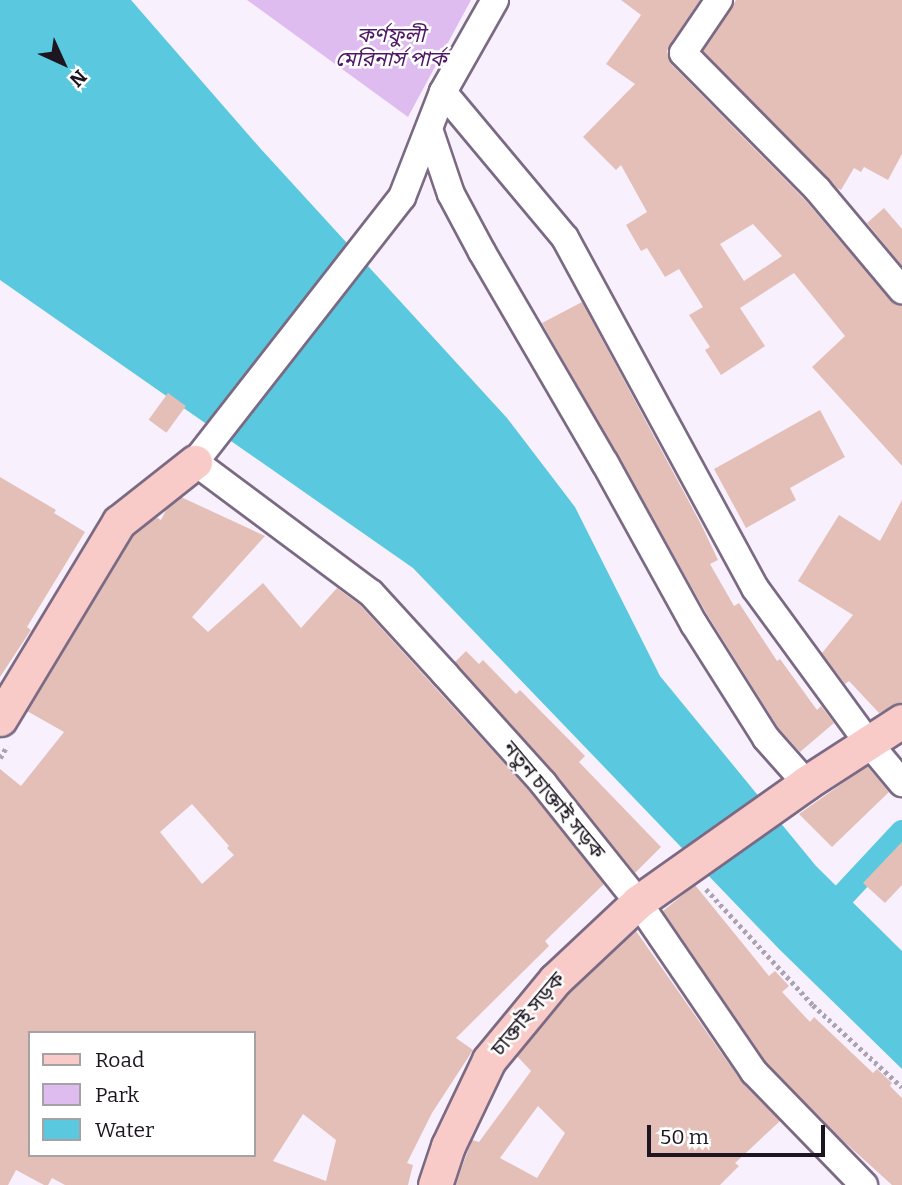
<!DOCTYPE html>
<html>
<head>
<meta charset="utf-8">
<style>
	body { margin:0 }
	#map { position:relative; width:902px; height:1185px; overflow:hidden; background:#f8f1fd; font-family:Bitter,"Noto Sans Bengali",serif }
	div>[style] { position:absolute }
	.green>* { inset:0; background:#debcef }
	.water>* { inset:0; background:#5ac9e0 }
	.canal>* { height:24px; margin:-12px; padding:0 12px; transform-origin:12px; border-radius:12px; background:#5ac9e0 }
	.building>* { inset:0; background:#e4bfb8; transform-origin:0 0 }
	.path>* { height:4.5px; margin-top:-2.25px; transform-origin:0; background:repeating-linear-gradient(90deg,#aba4b0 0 3.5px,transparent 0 7px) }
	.roads { filter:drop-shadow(2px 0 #7b6a84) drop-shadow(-2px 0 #7b6a84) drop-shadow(0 2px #7b6a84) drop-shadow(0 -2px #7b6a84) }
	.minor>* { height:26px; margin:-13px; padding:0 13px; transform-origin:13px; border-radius:13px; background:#fff }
	.major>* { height:33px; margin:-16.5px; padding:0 16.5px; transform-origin:16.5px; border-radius:16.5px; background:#f8cac8 }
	span { translate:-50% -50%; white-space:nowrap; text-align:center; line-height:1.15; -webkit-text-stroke:5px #fff; paint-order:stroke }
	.park-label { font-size:21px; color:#4f1766; font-style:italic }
	.street-label { font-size:21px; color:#1d1620 }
	.legend { position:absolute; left:28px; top:1031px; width:228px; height:126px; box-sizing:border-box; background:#fff; border:2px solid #a5a2a6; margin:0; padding:9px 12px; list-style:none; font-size:21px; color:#1d1620 }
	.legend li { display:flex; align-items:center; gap:14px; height:35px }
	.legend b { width:35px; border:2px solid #a5a2a6 }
	.north { position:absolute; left:28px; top:28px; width:70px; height:70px; -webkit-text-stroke:5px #fff; paint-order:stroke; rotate:135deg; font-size:19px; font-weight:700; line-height:28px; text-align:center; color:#1d1620 }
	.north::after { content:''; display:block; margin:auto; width:24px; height:32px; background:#1d1620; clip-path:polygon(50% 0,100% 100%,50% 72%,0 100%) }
	.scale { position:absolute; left:647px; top:1125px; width:178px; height:32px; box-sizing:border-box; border:4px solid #1d1620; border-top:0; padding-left:9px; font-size:21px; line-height:24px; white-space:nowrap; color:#1d1620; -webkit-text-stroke:5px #fff; paint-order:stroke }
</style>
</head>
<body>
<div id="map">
	<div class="green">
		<i style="clip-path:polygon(247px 0,471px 0,408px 117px)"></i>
	</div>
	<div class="water">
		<i style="clip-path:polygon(0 0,131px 0,260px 148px,507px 418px,575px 507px,660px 676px,816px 866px,902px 951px,902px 1069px,779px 949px,413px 568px,0 280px)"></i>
	</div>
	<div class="canal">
		<i style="left:821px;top:919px;width:119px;rotate:-47deg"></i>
	</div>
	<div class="building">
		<i style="clip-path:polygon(evenodd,621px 0,700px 0,670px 45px,667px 51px,671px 64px,806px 201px,890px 300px,902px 305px,902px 466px,812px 367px,845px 336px,794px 273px,740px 308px,765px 346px,721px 375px,705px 350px,710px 347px,689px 315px,703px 307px,679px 269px,665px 277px,647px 248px,641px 251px,626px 225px,647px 212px,621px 165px,616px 170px,583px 137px,635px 84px,606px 64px,641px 15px,621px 0,753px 224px,782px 256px,744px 281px,720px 244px,753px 224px)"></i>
		<i style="clip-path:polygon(736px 0,902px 0,902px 154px,888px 180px,864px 167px,861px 172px,854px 168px,841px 190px,837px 188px,703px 51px)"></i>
		<i style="clip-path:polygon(884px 208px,902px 229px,902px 266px,867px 223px)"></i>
		<i style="clip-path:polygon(582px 302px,702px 526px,718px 560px,710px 564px,734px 606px,739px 603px,777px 661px,780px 659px,817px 710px,821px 706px,834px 723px,800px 752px,779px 729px,708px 616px,542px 323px)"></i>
		<i style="left:168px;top:393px;width:22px;height:33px;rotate:36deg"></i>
		<i style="clip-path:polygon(820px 410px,845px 457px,790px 488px,796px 500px,746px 528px,714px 469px)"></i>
		<i style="clip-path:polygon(0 477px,56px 510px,54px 513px,85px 532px,27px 627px,31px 630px,0 677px)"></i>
		<i style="clip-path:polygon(evenodd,181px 497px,265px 536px,192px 617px,208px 632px,263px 583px,301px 628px,337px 588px,360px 605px,531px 793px,604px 884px,545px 941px,549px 946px,456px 1038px,473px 1050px,432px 1113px,407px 1163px,413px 1165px,408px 1185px,65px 1185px,52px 1178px,48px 1185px,44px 1185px,16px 1170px,8px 1185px,0 1185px,0 769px,21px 786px,64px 732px,27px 711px,134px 535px,156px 517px,161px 520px,167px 508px,181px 497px,192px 804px,229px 846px,227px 848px,234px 855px,202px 884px,160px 832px,192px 804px,181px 497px,30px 1033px,254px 1033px,254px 1155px,30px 1155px,30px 1033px,181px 497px,303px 1114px,336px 1140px,326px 1181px,273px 1161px,303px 1114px)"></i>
		<i style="clip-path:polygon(902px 500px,902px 702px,879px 713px,849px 681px,845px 684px,822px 653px,853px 615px,798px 581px,839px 515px,880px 541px)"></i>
		<i style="clip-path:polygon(466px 651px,479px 664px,483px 660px,516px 694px,520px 690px,585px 756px,579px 762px,661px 847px,635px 873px,555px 773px,455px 662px)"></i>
		<i style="clip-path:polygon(867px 766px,889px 792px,832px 847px,799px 814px)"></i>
		<i style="clip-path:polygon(902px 842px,902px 885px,885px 903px,863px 883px)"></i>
		<i style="clip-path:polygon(695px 885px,769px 976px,775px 971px,789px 986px,782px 992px,810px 1022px,814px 1017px,873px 1073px,877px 1069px,892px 1083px,890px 1086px,902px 1098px,902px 1185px,892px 1185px,840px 1138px,766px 1062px,663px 911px)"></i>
		<i style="clip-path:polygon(evenodd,636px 931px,741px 1081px,780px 1121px,735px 1163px,739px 1166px,720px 1185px,455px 1185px,472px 1140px,479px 1142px,531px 1071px,517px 1056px,569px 993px,636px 931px,538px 1106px,565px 1133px,537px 1178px,500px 1158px,538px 1106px)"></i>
	</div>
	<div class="path">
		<i style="left:0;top:758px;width:14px;rotate:-60deg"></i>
		<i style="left:706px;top:889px;width:158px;rotate:47.3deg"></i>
		<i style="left:813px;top:1005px;width:121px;rotate:42.7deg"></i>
	</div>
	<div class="roads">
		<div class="minor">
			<i style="left:495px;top:0;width:106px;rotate:119.5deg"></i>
			<i style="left:443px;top:92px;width:113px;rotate:111.3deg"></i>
			<i style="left:402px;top:197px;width:336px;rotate:128deg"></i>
			<i style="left:195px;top:462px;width:219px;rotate:36.7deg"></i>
			<i style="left:371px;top:593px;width:110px;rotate:47.6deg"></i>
			<i style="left:445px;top:674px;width:147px;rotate:48deg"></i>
			<i style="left:543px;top:783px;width:152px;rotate:51.4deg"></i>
			<i style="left:638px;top:902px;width:206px;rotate:55.7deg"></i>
			<i style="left:754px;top:1072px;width:158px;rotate:45.8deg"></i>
			<i style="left:719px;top:0;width:64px;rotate:124.2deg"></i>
			<i style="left:683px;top:53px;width:192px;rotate:45.4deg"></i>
			<i style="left:818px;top:190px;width:131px;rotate:50deg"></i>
			<i style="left:443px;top:92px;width:190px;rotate:50.1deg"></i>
			<i style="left:565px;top:238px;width:398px;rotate:61.5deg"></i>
			<i style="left:755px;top:588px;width:190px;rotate:53.8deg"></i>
			<i style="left:867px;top:741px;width:55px;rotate:50.2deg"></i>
			<i style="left:430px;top:132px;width:65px;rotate:71.3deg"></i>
			<i style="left:451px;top:194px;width:66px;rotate:61.9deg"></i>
			<i style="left:482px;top:252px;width:244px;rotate:59.8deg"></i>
			<i style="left:605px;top:463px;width:184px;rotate:61.1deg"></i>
			<i style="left:694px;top:624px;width:135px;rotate:57.7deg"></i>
			<i style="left:766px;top:738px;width:60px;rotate:48.4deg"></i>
		</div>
		<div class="major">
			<i style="left:0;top:719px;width:230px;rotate:-58.9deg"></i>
			<i style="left:119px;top:522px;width:97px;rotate:-38.3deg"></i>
			<i style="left:435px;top:1185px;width:41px;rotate:-71.6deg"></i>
			<i style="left:448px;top:1146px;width:95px;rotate:-64.5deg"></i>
			<i style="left:489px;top:1060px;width:104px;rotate:-50.5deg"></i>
			<i style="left:555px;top:980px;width:114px;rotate:-43.2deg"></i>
			<i style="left:638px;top:902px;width:206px;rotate:-35.3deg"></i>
			<i style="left:806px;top:783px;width:114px;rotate:-32.9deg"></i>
		</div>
	</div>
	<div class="park-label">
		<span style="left:391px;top:47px">কর্ণফুলী<br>মেরিনার্স পার্ক</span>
	</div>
	<div class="street-label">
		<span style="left:554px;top:800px;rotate:50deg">নতুন চাক্তাই সড়ক</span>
		<span style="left:528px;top:1014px;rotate:-50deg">চাক্তাই সড়ক</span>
	</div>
	<ul class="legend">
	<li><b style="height:9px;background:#f8cac8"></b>Road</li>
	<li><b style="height:19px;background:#debcef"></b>Park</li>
	<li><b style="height:19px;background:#5ac9e0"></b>Water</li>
	</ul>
	<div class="north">N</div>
	<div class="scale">50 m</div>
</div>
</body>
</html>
